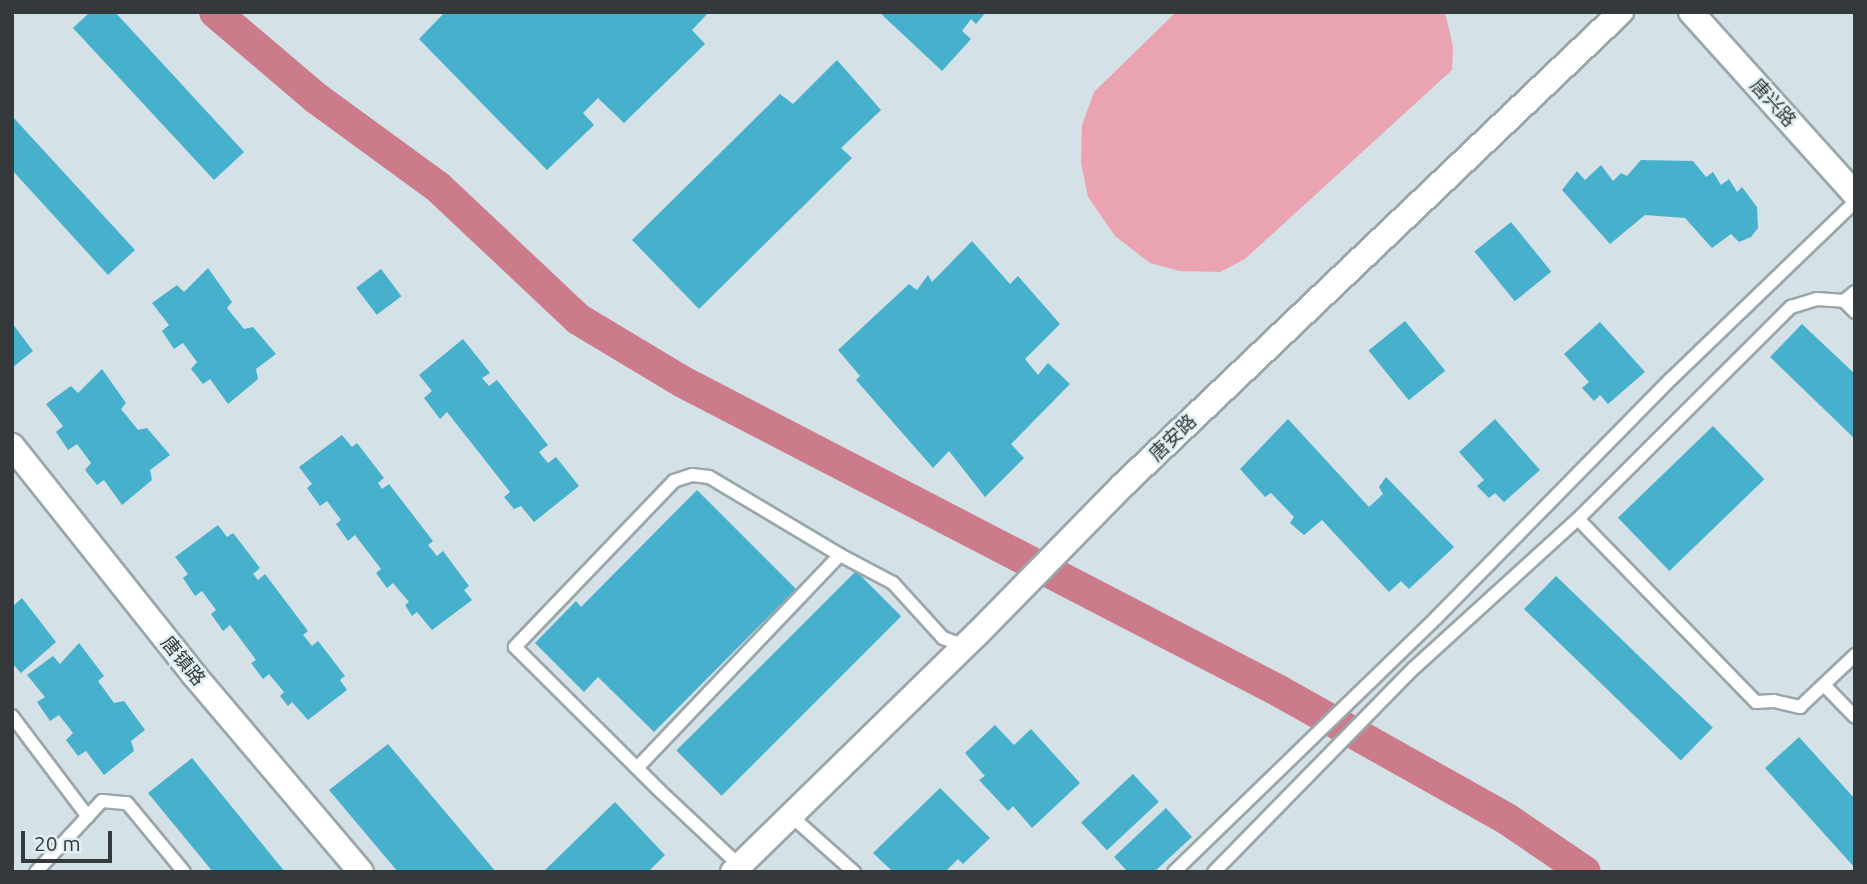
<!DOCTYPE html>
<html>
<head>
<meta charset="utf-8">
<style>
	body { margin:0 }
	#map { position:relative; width:1867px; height:884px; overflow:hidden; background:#d4e1e6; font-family:Ubuntu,"Noto Sans SC",sans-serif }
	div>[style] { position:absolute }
	.green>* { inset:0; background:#eaa4b1 }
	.canal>* { height:32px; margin:-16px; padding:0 16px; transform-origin:16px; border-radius:16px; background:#cc7b8b }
	.building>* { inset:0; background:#47b1cd; transform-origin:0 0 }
	.roads { filter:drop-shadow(2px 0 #99a6aa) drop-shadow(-2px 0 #99a6aa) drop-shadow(0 2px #99a6aa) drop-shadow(0 -2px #99a6aa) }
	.service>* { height:12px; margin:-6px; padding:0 6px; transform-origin:6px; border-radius:6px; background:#fff }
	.minor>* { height:24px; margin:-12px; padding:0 12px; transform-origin:12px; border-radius:12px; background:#fff }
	span { translate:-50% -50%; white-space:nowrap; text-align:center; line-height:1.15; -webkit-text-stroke:5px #e1eff3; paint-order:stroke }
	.street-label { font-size:19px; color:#34393b }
	.frame { position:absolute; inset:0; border:14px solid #34393b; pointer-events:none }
	.scale { position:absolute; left:21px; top:831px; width:91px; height:32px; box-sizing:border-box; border:4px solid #34393b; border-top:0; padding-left:9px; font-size:21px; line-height:24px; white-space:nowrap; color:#34393b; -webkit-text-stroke:5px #e1eff3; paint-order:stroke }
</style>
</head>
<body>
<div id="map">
	<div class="green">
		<i style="clip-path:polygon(1176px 12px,1445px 12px,1453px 47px,1452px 70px,1245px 259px,1220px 272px,1180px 271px,1150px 263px,1115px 236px,1088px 197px,1081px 163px,1082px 125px,1094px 92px)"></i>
	</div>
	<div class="canal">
		<i style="left:215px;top:12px;width:133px;rotate:40.4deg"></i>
		<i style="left:316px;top:98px;width:151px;rotate:36.1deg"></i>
		<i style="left:438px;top:187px;width:192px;rotate:43.3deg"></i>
		<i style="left:578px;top:319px;width:122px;rotate:31deg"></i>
		<i style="left:683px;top:382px;width:671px;rotate:27.4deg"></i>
		<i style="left:1279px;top:691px;width:261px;rotate:29.3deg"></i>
		<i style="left:1507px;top:819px;width:94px;rotate:34.2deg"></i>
	</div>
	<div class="building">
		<i style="clip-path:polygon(90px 12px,115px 12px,244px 152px,214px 180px,73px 28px)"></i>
		<i style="clip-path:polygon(445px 12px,709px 12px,692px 30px,705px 44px,624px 123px,598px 98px,583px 113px,594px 125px,547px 170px,419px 39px)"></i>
		<i style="clip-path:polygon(879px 12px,986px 12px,976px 24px,971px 19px,962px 31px,971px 39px,942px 71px)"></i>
		<i style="clip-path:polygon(837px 60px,881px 110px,841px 148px,852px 158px,699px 309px,632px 240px,780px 94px,793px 104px)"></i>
		<i style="clip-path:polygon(12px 116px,135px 250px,108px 275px,12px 170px)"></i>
		<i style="clip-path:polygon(1641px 160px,1693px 161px,1706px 177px,1713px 172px,1721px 185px,1729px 179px,1737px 192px,1742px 187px,1757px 207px,1758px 228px,1751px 237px,1739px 242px,1731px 234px,1712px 248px,1685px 218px,1645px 215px,1610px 244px,1562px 190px,1577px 171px,1585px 180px,1601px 165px,1613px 181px,1621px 173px,1627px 176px)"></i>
		<i style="left:1511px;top:222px;width:64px;height:47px;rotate:51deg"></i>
		<i style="clip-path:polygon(972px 241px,1010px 284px,1018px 276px,1060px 324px,1025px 359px,1038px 375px,1048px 363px,1070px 384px,1011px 444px,1024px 458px,985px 497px,949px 451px,933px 468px,856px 380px,860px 376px,838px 350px,909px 284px,917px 290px,928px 275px,932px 282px)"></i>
		<i style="clip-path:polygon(208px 268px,232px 302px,227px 308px,244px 329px,253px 327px,276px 354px,256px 369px,258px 379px,228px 404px,210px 379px,203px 384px,191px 369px,197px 362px,183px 343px,174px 349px,162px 331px,169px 325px,152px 303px,177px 285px,184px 292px)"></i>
		<i style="left:381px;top:269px;width:34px;height:31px;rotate:53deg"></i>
		<i style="left:1405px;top:321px;width:64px;height:47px;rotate:51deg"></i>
		<i style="clip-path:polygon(1600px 322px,1645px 372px,1608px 404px,1600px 395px,1594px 401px,1582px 388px,1589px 382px,1564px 354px)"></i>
		<i style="clip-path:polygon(12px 323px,33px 351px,12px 368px)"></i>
		<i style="clip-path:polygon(1802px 324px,1855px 374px,1855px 439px,1770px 357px)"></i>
		<i style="clip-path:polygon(463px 339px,490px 373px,482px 378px,489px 386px,497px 380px,548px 445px,539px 452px,548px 463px,556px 457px,579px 486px,534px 522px,521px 506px,514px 509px,504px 497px,510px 492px,447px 412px,440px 419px,424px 398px,432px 391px,419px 375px)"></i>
		<i style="clip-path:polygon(102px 369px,126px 403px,121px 409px,138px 430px,147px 428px,170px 455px,150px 470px,152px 480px,122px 505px,104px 480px,97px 485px,85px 470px,91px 463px,77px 444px,68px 450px,56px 432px,63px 426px,46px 404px,71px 386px,78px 393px)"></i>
		<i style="clip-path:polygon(1288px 419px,1369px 507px,1383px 494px,1379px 487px,1386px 477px,1454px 547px,1409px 589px,1401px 581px,1389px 592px,1322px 520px,1304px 535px,1290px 523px,1294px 517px,1271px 493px,1265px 497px,1240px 469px)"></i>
		<i style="clip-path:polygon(1495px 419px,1540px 470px,1504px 502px,1495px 493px,1489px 498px,1477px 486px,1484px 480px,1459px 452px)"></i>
		<i style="left:1713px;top:426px;width:74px;height:132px;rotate:46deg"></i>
		<i style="clip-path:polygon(342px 435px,352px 447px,357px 443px,384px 478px,378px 483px,382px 489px,389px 484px,433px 541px,428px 545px,437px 556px,443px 551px,469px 586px,464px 590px,472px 600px,432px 630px,417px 612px,412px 616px,405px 605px,409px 602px,393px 583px,387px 588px,376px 573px,381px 569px,355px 535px,348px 541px,336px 524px,341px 520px,327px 501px,320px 506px,307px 488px,312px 484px,299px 467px)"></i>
		<i style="clip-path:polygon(697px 490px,796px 589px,654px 732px,598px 677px,584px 692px,535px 643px,576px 601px,581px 607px)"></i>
		<i style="clip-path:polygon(218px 525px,227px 537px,233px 533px,260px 568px,253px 574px,258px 580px,265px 574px,308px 631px,303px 635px,312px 646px,318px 641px,345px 676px,340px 680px,347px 690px,308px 720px,292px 702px,288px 706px,280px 696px,284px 692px,269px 674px,263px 679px,251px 663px,256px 660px,230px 625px,223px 631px,211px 614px,216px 610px,202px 591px,195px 596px,183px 578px,188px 574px,175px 557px)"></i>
		<i style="left:856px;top:571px;width:64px;height:254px;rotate:45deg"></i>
		<i style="left:1556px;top:576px;width:218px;height:46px;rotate:44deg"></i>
		<i style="clip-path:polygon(22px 598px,56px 642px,21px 673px,12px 663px,12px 607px)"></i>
		<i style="clip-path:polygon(79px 643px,104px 676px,98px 681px,114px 703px,124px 701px,145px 730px,131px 741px,134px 751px,104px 775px,86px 751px,78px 756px,66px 740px,73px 733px,59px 715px,50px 721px,37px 702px,45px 697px,27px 675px,53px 656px,60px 664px)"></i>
		<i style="clip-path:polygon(995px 725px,1014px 745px,1031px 729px,1080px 783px,1032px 828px,1013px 806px,1008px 811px,979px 780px,985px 776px,965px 753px)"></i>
		<i style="clip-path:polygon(1799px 737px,1855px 799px,1855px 868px,1765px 768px)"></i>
		<i style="clip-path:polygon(388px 744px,496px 872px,398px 872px,329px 790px)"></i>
		<i style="clip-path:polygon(192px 758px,285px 872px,213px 872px,148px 793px)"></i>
		<i style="left:1133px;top:774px;width:38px;height:71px;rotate:47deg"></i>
		<i style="clip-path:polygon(940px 788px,990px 838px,963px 864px,958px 859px,945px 872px,893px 872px,873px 853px)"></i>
		<i style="clip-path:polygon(615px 802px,665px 855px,648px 872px,543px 872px)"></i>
		<i style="clip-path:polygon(1166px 808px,1192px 837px,1154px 872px,1128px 872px,1114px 857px)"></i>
	</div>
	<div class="roads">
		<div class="service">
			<i style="left:1855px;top:292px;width:14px;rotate:141deg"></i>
			<i style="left:1844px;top:301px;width:16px;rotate:45deg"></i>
			<i style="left:1578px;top:519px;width:255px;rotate:45.8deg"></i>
			<i style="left:1756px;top:702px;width:18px;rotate:-3deg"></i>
			<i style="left:1774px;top:701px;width:27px;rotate:13deg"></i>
			<i style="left:1800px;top:707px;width:76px;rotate:-43.4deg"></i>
			<i style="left:840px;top:555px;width:60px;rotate:27.8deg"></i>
			<i style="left:893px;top:583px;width:74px;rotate:47.7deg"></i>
			<i style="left:943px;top:638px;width:20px;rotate:20deg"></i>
			<i style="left:1825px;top:686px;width:43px;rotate:45.9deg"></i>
			<i style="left:12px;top:716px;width:126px;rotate:53deg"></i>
			<i style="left:637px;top:768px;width:294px;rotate:-46.4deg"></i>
			<i style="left:840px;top:555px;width:152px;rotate:-149.2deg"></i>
			<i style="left:709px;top:477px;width:17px;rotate:-173deg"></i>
			<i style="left:692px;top:475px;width:19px;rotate:162deg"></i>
			<i style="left:674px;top:481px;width:230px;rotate:133.8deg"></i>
			<i style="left:515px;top:647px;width:203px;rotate:44.8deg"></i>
			<i style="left:659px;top:790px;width:110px;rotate:43.2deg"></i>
			<i style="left:790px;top:815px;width:86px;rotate:41.7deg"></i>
			<i style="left:36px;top:872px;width:97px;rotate:-47.1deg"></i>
			<i style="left:102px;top:801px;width:25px;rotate:5deg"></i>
			<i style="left:127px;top:803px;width:89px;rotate:50.4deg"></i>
			<i style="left:1174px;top:872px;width:365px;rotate:-44.1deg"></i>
			<i style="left:1436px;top:618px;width:335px;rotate:-45.5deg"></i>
			<i style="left:1671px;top:379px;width:255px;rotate:-43.9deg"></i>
			<i style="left:1214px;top:872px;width:286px;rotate:-45.6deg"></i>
			<i style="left:1414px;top:668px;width:222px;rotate:-42.3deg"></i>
			<i style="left:1578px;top:519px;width:301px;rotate:-44.9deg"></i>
			<i style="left:1791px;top:307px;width:27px;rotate:-17deg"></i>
			<i style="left:1817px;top:299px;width:27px;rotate:4deg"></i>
		</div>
		<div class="minor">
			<i style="left:1691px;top:12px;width:245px;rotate:48deg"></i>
			<i style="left:12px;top:446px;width:293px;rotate:51.5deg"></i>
			<i style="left:194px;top:675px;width:258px;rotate:49.7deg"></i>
			<i style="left:733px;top:872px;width:342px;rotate:-44.3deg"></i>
			<i style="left:978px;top:633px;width:207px;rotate:-45.6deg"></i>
			<i style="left:1123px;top:485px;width:687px;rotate:-43.53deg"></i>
		</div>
	</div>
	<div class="street-label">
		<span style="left:1773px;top:103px;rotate:48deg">唐兴路</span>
		<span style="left:1173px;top:438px;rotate:-44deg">唐安路</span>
		<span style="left:183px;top:661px;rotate:51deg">唐镇路</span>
	</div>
	<div class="frame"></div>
	<div class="scale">20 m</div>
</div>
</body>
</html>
